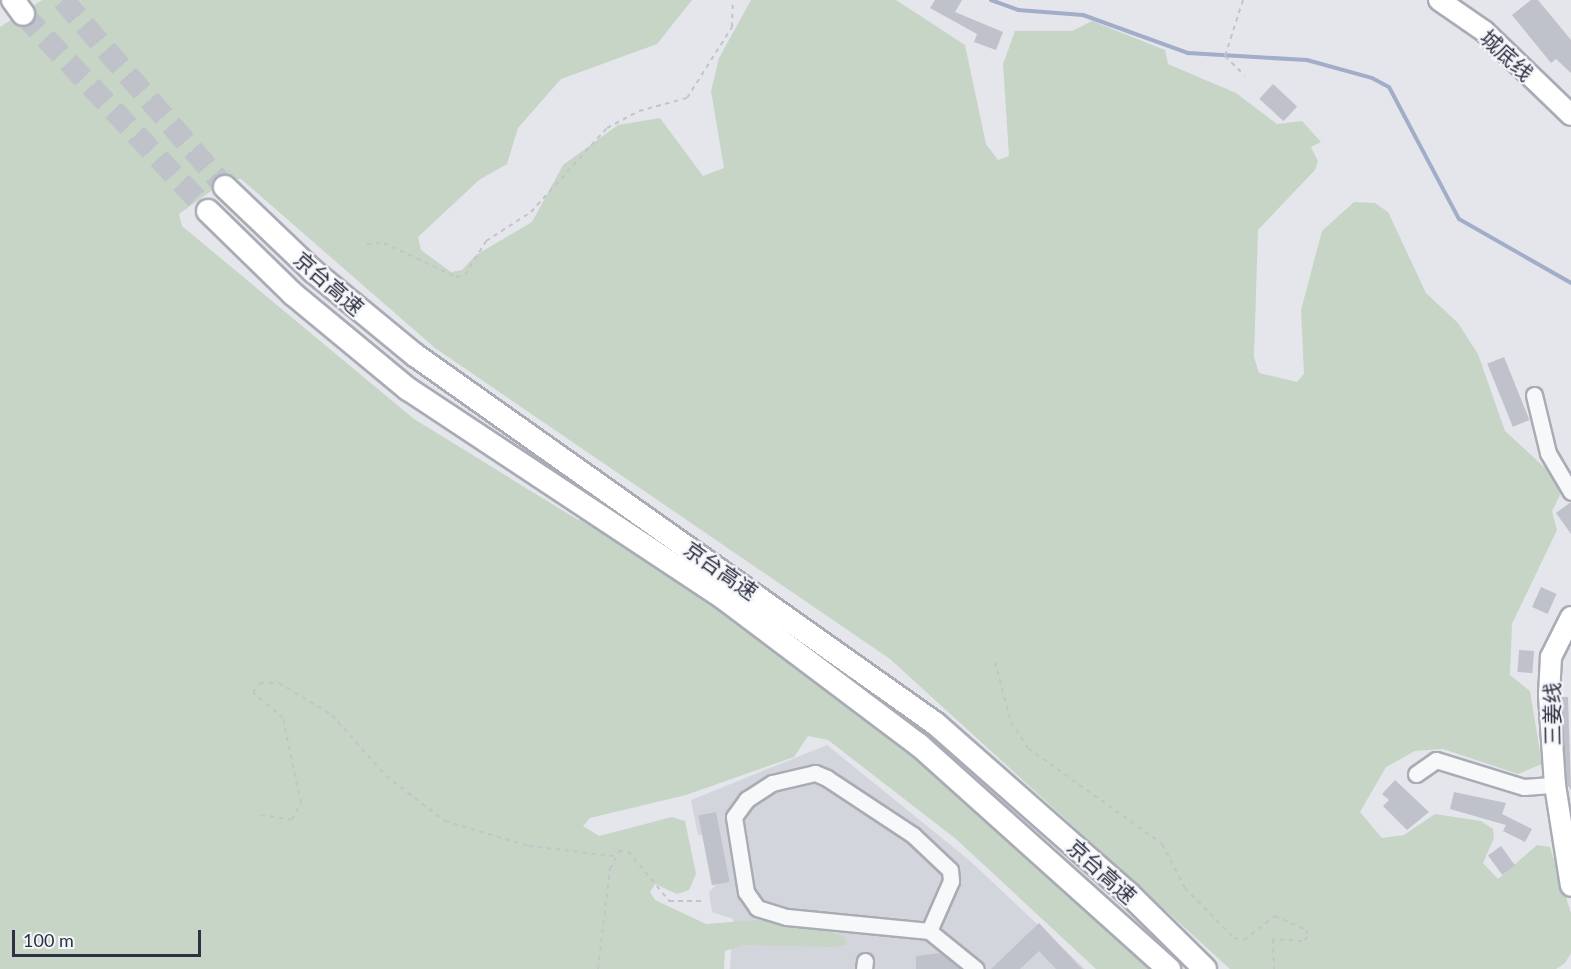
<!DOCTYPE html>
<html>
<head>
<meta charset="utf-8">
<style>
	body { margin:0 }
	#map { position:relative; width:1571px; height:969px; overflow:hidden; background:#e4e6eb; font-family:Lato,"Noto Sans SC",sans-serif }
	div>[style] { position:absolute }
	.built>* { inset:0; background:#d3d5dd }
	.green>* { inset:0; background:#c7d5c6 }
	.stream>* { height:4px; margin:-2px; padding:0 2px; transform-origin:2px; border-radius:2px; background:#a2aec9 }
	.building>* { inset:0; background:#bfc1cb; transform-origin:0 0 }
	.highway-tunnel>* { height:22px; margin-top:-11px; transform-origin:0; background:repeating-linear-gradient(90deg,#bfc2c9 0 22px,transparent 0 33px) }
	.path>* { height:2px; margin-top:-1px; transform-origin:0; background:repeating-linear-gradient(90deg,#c2c4ca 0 4.5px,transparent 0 9px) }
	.roads { filter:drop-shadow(2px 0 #a9acb5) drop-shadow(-2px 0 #a9acb5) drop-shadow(0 2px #a9acb5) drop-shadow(0 -2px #a9acb5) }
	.minor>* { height:15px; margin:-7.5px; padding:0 7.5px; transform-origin:7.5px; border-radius:7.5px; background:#f7f8fa }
	.major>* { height:20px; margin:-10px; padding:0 10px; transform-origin:10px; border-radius:10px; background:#fff }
	.highway>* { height:22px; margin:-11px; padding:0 11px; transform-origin:11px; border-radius:11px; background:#fff }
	span { translate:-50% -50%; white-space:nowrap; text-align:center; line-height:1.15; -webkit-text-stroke:4.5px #f4f5f9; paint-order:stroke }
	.street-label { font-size:21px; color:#2d3143 }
	.scale { position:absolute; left:12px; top:930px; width:189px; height:27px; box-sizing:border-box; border:3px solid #2d3143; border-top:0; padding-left:8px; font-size:18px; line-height:21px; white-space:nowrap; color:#2d3143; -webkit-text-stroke:4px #f4f5f9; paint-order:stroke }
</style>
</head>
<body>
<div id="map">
	<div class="built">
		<i style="clip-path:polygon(827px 745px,969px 860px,1085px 969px,730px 969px,733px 919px,712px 912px,709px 892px,720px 881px,709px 835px,698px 835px,691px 800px)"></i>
	</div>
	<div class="green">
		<i style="clip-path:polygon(42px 0,692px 0,657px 44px,561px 79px,518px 128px,507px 164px,479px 180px,418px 237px,421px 250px,451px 272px,462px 270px,476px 255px,532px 222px,563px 165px,618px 125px,660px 118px,703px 176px,724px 168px,711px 91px,719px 58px,751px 0,896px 0,965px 45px,986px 144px,998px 160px,1009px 156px,1003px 64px,1015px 31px,1072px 31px,1092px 21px,1165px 50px,1168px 64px,1236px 93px,1277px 124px,1302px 121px,1321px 142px,1311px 147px,1318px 161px,1315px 170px,1258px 230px,1254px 357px,1259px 373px,1297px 382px,1304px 374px,1301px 310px,1322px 231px,1354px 202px,1375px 203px,1388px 212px,1426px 293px,1458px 323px,1478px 354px,1505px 431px,1555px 477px,1560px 495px,1552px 511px,1557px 530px,1512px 624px,1510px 675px,1530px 691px,1542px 764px,1518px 774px,1443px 749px,1415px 751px,1386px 767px,1360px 812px,1382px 838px,1404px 835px,1435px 814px,1481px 821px,1493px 829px,1494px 838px,1483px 863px,1498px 879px,1537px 845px,1550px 847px,1571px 913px,1571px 953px,1565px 963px,1556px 969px,1230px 969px,890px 659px,435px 348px,241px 179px,228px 179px,179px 214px,182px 226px,414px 419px,578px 520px,590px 513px,767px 640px,990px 819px,1156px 969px,1096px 969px,956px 839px,828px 740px,808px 736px,794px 757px,686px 795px,590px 818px,583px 826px,599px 836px,672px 817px,685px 821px,696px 874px,689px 890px,677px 894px,655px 884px,650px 892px,655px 900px,706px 924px,756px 920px,815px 927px,845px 937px,847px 944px,836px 947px,744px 945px,725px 951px,724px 969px,0 969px,0 27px)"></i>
	</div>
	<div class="stream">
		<i style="left:991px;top:0;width:29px;rotate:20deg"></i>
		<i style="left:1018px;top:10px;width:65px;rotate:4.4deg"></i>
		<i style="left:1083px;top:15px;width:112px;rotate:19.9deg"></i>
		<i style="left:1188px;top:53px;width:119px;rotate:3.4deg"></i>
		<i style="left:1307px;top:60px;width:67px;rotate:15.5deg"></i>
		<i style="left:1372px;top:78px;width:19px;rotate:28deg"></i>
		<i style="left:1389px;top:87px;width:149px;rotate:62.1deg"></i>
		<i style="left:1459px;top:219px;width:129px;rotate:29.7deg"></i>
	</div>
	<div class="building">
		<i style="clip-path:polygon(935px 0,962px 0,955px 12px,1003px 32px,996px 50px,974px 42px,977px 34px,930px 8px)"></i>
		<i style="clip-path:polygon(1531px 0,1538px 0,1571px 40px,1571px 73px,1556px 59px,1551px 63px,1512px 15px)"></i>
		<i style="left:1273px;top:84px;width:33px;height:20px;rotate:43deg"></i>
		<i style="left:1504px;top:357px;width:68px;height:18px;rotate:68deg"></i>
		<i style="clip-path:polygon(1571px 502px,1571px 534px,1556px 513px)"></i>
		<i style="left:1541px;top:587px;width:17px;height:22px;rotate:24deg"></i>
		<i style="left:1519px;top:650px;width:15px;height:22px;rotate:4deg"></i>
		<i style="clip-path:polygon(1561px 697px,1568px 697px,1571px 790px,1567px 784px)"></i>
		<i style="clip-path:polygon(1395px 780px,1429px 812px,1407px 830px,1383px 806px,1389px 800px,1382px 794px)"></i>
		<i style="clip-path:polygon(1454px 792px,1506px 803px,1502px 814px,1532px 829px,1525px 842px,1503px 831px,1506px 825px,1450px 809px)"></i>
		<i style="left:716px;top:812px;width:71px;height:18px;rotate:79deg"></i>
		<i style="left:1501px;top:846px;width:24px;height:16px;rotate:54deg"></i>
		<i style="clip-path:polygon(1039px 923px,1082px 969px,1056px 969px,1039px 951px,1020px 969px,991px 969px)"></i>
		<i style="clip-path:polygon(941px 953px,960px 969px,916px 969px,916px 956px)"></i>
	</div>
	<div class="highway-tunnel">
		<i style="left:63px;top:0;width:247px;rotate:49.1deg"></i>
		<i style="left:23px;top:14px;width:270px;rotate:46.8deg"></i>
	</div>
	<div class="path">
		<i style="left:1243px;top:0;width:59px;rotate:107.8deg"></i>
		<i style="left:1225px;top:56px;width:28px;rotate:45deg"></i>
		<i style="left:367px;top:244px;width:17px;rotate:-3deg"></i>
		<i style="left:384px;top:243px;width:80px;rotate:25.3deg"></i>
		<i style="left:456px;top:277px;width:9px;rotate:-13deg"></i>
		<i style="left:465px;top:275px;width:40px;rotate:-58deg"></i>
		<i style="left:486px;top:241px;width:54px;rotate:-32.8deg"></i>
		<i style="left:531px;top:212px;width:113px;rotate:-47.9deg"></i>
		<i style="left:607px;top:128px;width:36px;rotate:-28deg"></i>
		<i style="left:639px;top:111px;width:50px;rotate:-15.2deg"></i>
		<i style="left:687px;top:98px;width:84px;rotate:-57.6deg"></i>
		<i style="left:732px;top:27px;width:27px;rotate:-88deg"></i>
		<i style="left:995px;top:662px;width:62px;rotate:75.1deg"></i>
		<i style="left:1011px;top:722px;width:31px;rotate:57deg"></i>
		<i style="left:1028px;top:748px;width:165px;rotate:35.6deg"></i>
		<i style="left:1162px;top:844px;width:50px;rotate:62.4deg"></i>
		<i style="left:1185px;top:888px;width:70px;rotate:45.6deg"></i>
		<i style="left:1234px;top:938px;width:10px;rotate:11deg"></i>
		<i style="left:1244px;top:940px;width:39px;rotate:-38deg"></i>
		<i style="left:1275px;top:916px;width:34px;rotate:24deg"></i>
		<i style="left:1306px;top:930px;width:7px;rotate:74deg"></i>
		<i style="left:1308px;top:937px;width:7px;rotate:146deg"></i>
		<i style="left:1302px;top:941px;width:29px;rotate:-176deg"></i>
		<i style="left:1273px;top:939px;width:30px;rotate:88deg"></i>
		<i style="left:261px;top:815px;width:31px;rotate:9deg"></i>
		<i style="left:292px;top:820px;width:19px;rotate:-62deg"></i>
		<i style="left:301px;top:803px;width:87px;rotate:-102deg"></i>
		<i style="left:283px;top:718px;width:39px;rotate:-140deg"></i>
		<i style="left:253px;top:693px;width:12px;rotate:-55deg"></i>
		<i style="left:260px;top:683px;width:19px"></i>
		<i style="left:279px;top:683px;width:62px;rotate:31.1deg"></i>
		<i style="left:332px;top:715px;width:81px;rotate:48.5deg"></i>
		<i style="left:386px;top:776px;width:74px;rotate:37.3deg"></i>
		<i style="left:445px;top:821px;width:88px;rotate:16.6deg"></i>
		<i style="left:529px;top:846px;width:85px;rotate:6.8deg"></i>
		<i style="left:598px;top:969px;width:101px;rotate:-83.2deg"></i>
		<i style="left:610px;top:869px;width:20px;rotate:-63deg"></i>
		<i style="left:619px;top:851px;width:9px"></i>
		<i style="left:628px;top:851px;width:65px;rotate:50.6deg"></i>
		<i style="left:669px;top:901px;width:34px"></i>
	</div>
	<div class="roads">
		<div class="minor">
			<i style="left:1534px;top:395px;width:60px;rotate:76.4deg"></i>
			<i style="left:1548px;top:453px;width:45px;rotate:59.5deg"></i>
			<i style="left:1416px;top:774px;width:24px;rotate:-35deg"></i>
			<i style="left:1436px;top:760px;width:92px;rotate:17.1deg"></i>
			<i style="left:1524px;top:787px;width:31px;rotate:-4deg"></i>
			<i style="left:929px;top:931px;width:55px;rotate:-66.3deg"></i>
			<i style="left:951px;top:881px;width:11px;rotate:-95deg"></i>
			<i style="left:950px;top:870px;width:51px;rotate:-136.6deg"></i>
			<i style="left:913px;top:835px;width:103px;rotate:-146.5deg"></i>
			<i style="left:827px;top:778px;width:13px;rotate:-157deg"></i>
			<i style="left:815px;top:773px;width:44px;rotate:166.9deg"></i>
			<i style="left:772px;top:783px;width:30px;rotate:147deg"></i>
			<i style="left:747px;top:799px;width:22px;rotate:126deg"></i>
			<i style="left:734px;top:817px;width:76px;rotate:80.9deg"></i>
			<i style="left:746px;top:892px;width:19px;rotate:55deg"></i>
			<i style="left:757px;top:908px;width:31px;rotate:17deg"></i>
			<i style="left:787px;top:917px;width:143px;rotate:5.6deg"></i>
			<i style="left:929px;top:931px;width:60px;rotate:39deg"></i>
			<i style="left:864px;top:969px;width:8px;rotate:-83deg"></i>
		</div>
		<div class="major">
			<i style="left:1439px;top:0;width:55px;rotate:34.6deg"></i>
			<i style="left:1484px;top:31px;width:121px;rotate:44deg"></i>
			<i style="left:1571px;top:617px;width:45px;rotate:116.6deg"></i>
			<i style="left:1551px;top:657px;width:38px;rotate:93deg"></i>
			<i style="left:1549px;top:695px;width:90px;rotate:86.2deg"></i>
			<i style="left:1555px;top:785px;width:102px;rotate:81deg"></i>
		</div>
		<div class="highway">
			<i style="left:13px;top:0;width:17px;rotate:54deg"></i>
			<i style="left:225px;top:187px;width:122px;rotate:43.7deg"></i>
			<i style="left:313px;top:271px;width:132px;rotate:39.5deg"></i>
			<i style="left:415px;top:355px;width:638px;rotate:35.31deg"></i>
			<i style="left:936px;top:724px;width:256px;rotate:41.4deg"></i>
			<i style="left:1128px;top:893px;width:108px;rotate:44.6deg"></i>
			<i style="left:208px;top:211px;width:119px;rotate:44.3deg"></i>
			<i style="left:293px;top:294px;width:149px;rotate:39.6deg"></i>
			<i style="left:408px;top:389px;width:380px;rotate:33.5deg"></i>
			<i style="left:725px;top:599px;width:243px;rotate:37deg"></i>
			<i style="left:919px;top:745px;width:336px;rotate:41.9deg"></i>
		</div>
	</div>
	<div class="street-label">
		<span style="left:1507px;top:55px;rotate:43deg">城底线</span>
		<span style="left:329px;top:283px;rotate:41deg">京台高速</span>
		<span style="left:721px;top:570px;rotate:35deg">京台高速</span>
		<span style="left:1552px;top:714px;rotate:-91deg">三姜线</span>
		<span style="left:1102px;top:871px;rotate:42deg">京台高速</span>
	</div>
	<div class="scale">100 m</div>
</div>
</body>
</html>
